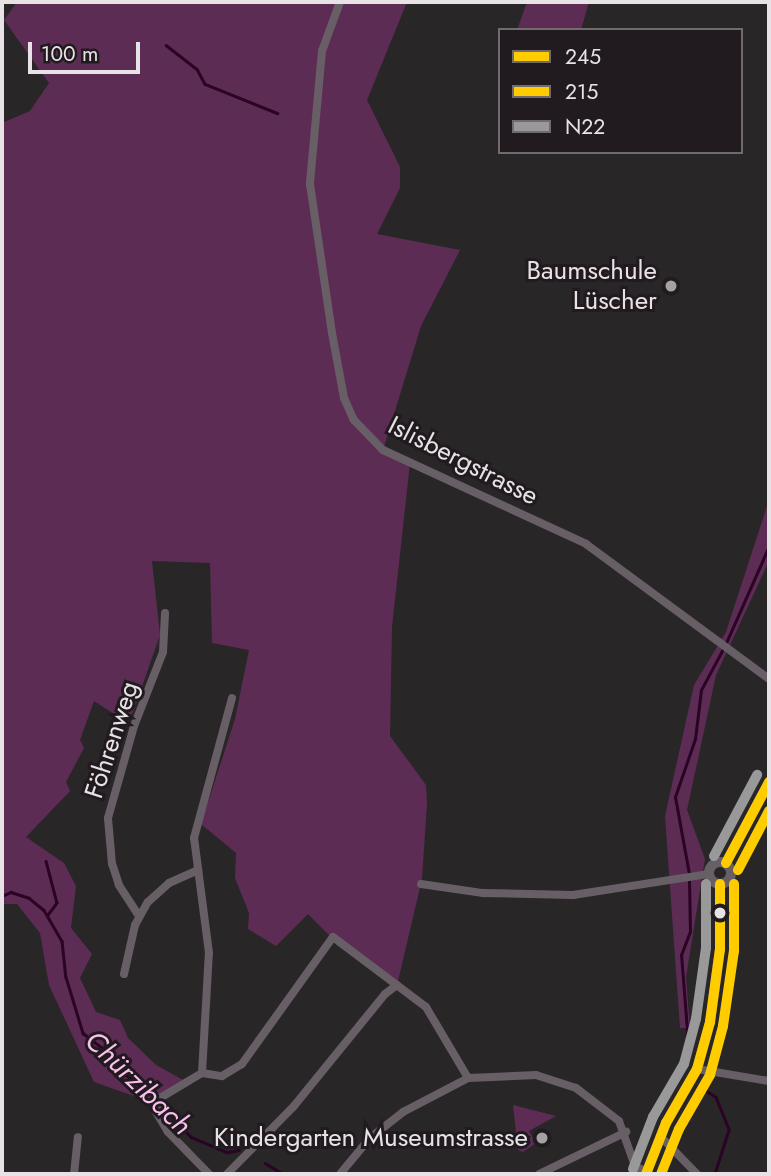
<!DOCTYPE html>
<html>
<head>
<meta charset="utf-8">
<style>
	body { margin:0 }
	#map { position:relative; width:771px; height:1176px; overflow:hidden; background:#292628; font-family:Jost,sans-serif }
	div>[style] { position:absolute }
	.green>* { inset:0; background:#5d2c55 }
	.stream>* { height:2.5px; margin:-1.25px; padding:0 1.25px; transform-origin:1.25px; border-radius:1.25px; background:#2a0325 }
	.minor>* { height:8px; margin:-4px; padding:0 4px; transform-origin:4px; border-radius:4px; background:#685f66 }
	.tertiary>* { height:10px; margin:-5px; padding:0 5px; transform-origin:5px; border-radius:5px; background:#685f66 }
	.tertiary>.ring { margin:-5px; padding:0; box-sizing:content-box; background:none; border:10px solid #685f66; border-radius:50% }
	.bus-1>* { height:10px; margin:-5px; padding:0 5px; transform-origin:5px; border-radius:5px; background:#fc0 }
	.bus-2>* { height:10px; margin:-5px; padding:0 5px; transform-origin:5px; border-radius:5px; background:#fc0 }
	.bus-3>* { height:10px; margin:-5px; padding:0 5px; transform-origin:5px; border-radius:5px; background:#999 }
	.dots>* { width:19px; height:19px; translate:-50% -50%; box-sizing:border-box; border:4px solid #211b1f; border-radius:50% }
	span { translate:-50% -50%; white-space:nowrap; text-align:center; line-height:1.15; -webkit-text-stroke:6px #211b1f; paint-order:stroke }
	.poi-label { font-size:26px; color:#e6e2e5 }
	.right { translate:-100% -50%; text-align:right }
	.street-label { font-size:26px; color:#e6e2e5 }
	.water-label { font-size:28px; color:#f9bfed; font-style:italic }
	.frame { position:absolute; inset:0; border:4px solid #e6e2e5; pointer-events:none }
	.legend { position:absolute; left:498px; top:28px; width:245px; height:126px; box-sizing:border-box; background:#211b1f; border:2px solid #706b6e; margin:0; padding:9px 12px; list-style:none; font-size:21px; color:#e6e2e5 }
	.legend li { display:flex; align-items:center; gap:14px; height:35px }
	.legend b { width:35px; border:2px solid #706b6e }
	.scale { position:absolute; left:28px; top:42px; width:112px; height:32px; box-sizing:border-box; border:4px solid #e6e2e5; border-top:0; padding-left:9px; font-size:21px; line-height:24px; white-space:nowrap; color:#e6e2e5; -webkit-text-stroke:5px #211b1f; paint-order:stroke }
</style>
</head>
<body>
<div id="map">
	<div class="green">
		<i style="clip-path:polygon(17px 2px,407px 2px,367px 100px,400px 167px,400px 188px,377px 234px,460px 250px,421px 326px,383px 450px,410px 463px,392px 627px,390px 736px,426px 785px,427px 803px,422px 879px,398px 981px,390px 983px,339px 945px,308px 914px,276px 946px,248px 929px,249px 913px,235px 878px,236px 853px,201px 824px,235px 719px,249px 650px,212px 643px,210px 563px,152px 561px,160px 635px,133px 712px,125px 721px,94px 701px,80px 740px,84px 748px,66px 782px,70px 791px,26px 837px,64px 863px,76px 886px,71px 928px,92px 954px,80px 978px,96px 1012px,120px 1020px,128px 1038px,156px 1065px,185px 1081px,172px 1092px,145px 1100px,94px 1082px,49px 985px,40px 933px,17px 904px,2px 904px,2px 123px,30px 111px,49px 83px,4px 20px)"></i>
		<i style="clip-path:polygon(527px 2px,589px 2px,581px 30px,517px 30px)"></i>
		<i style="clip-path:polygon(769px 500px,769px 561px,716px 675px,687px 810px,705px 859px,686px 977px,690px 1028px,680px 1028px,665px 816px,694px 685px,726px 632px)"></i>
		<i style="clip-path:polygon(513px 1105px,556px 1116px,529px 1131px,536px 1143px,523px 1152px,518px 1150px)"></i>
	</div>
	<div class="stream">
		<i style="left:166px;top:45px;width:39px;rotate:38deg"></i>
		<i style="left:197px;top:69px;width:17px;rotate:62deg"></i>
		<i style="left:205px;top:84px;width:78px;rotate:21.9deg"></i>
		<i style="left:726px;top:643px;width:106px;rotate:-66.1deg"></i>
		<i style="left:46px;top:861px;width:43px;rotate:75.3deg"></i>
		<i style="left:57px;top:903px;width:15px;rotate:127deg"></i>
		<i style="left:689px;top:874px;width:78px;rotate:-100.3deg"></i>
		<i style="left:675px;top:797px;width:61px;rotate:-71deg"></i>
		<i style="left:695px;top:739px;width:49px;rotate:-83deg"></i>
		<i style="left:701px;top:690px;width:47px;rotate:-61.8deg"></i>
		<i style="left:2px;top:896px;width:10px;rotate:-24deg"></i>
		<i style="left:11px;top:892px;width:19px;rotate:18deg"></i>
		<i style="left:29px;top:898px;width:19px;rotate:39deg"></i>
		<i style="left:44px;top:910px;width:36px;rotate:60deg"></i>
		<i style="left:62px;top:941px;width:36px;rotate:84deg"></i>
		<i style="left:66px;top:977px;width:59px;rotate:73.1deg"></i>
		<i style="left:83px;top:1033px;width:23px;rotate:38deg"></i>
		<i style="left:101px;top:1047px;width:23px;rotate:56deg"></i>
		<i style="left:114px;top:1066px;width:54px;rotate:36.7deg"></i>
		<i style="left:688px;top:1043px;width:88px;rotate:-94.5deg"></i>
		<i style="left:681px;top:955px;width:25px;rotate:-69deg"></i>
		<i style="left:690px;top:932px;width:52px;rotate:-91.1deg"></i>
		<i style="left:701px;top:1087px;width:18px;rotate:34deg"></i>
		<i style="left:716px;top:1097px;width:35px;rotate:68deg"></i>
		<i style="left:729px;top:1130px;width:46px;rotate:107.7deg"></i>
		<i style="left:161px;top:1104px;width:45px;rotate:47.7deg"></i>
		<i style="left:191px;top:1137px;width:39px;rotate:23deg"></i>
		<i style="left:227px;top:1152px;width:12px;rotate:-9deg"></i>
		<i style="left:265px;top:1163px;width:21px;rotate:31deg"></i>
	</div>
	<div class="minor">
		<i style="left:340px;top:2px;width:52px;rotate:110.2deg"></i>
		<i style="left:322px;top:51px;width:134px;rotate:95.2deg"></i>
		<i style="left:310px;top:184px;width:151px;rotate:81.6deg"></i>
		<i style="left:332px;top:333px;width:66px;rotate:79.5deg"></i>
		<i style="left:344px;top:398px;width:24px;rotate:66deg"></i>
		<i style="left:354px;top:420px;width:42px;rotate:46deg"></i>
		<i style="left:383px;top:450px;width:224px;rotate:24.8deg"></i>
		<i style="left:586px;top:544px;width:227px;rotate:36.4deg"></i>
		<i style="left:421px;top:884px;width:63px;rotate:8.3deg"></i>
		<i style="left:483px;top:893px;width:90px;rotate:1.3deg"></i>
		<i style="left:573px;top:895px;width:138px;rotate:-8.8deg"></i>
		<i style="left:139px;top:916px;width:37px;rotate:-123deg"></i>
		<i style="left:119px;top:885px;width:22px;rotate:-108deg"></i>
		<i style="left:112px;top:864px;width:46px;rotate:-95deg"></i>
		<i style="left:108px;top:818px;width:96px;rotate:-74.2deg"></i>
		<i style="left:134px;top:726px;width:79px;rotate:-68.6deg"></i>
		<i style="left:163px;top:652px;width:39px;rotate:-87deg"></i>
		<i style="left:124px;top:974px;width:50px;rotate:-77.3deg"></i>
		<i style="left:135px;top:925px;width:26px;rotate:-61deg"></i>
		<i style="left:148px;top:902px;width:28px;rotate:-42deg"></i>
		<i style="left:169px;top:883px;width:32px;rotate:-24deg"></i>
		<i style="left:697px;top:1069px;width:73px;rotate:9.5deg"></i>
		<i style="left:202px;top:1073px;width:20px;rotate:9deg"></i>
		<i style="left:222px;top:1076px;width:23px;rotate:-31deg"></i>
		<i style="left:242px;top:1064px;width:156px;rotate:-54.4deg"></i>
		<i style="left:333px;top:937px;width:116px;rotate:37deg"></i>
		<i style="left:426px;top:1007px;width:82px;rotate:59.4deg"></i>
		<i style="left:468px;top:1078px;width:68px;rotate:-2.5deg"></i>
		<i style="left:536px;top:1075px;width:42px;rotate:18deg"></i>
		<i style="left:576px;top:1088px;width:54px;rotate:37.5deg"></i>
		<i style="left:619px;top:1121px;width:48px;rotate:70.4deg"></i>
		<i style="left:635px;top:1166px;width:13px;rotate:27deg"></i>
		<i style="left:660px;top:1136px;width:53px;rotate:45.8deg"></i>
		<i style="left:74px;top:1174px;width:37px;rotate:-84deg"></i>
		<i style="left:209px;top:1174px;width:59px;rotate:-134.3deg"></i>
		<i style="left:168px;top:1132px;width:23px;rotate:-121deg"></i>
		<i style="left:156px;top:1112px;width:15px;rotate:-74deg"></i>
		<i style="left:160px;top:1098px;width:49px;rotate:-30.8deg"></i>
		<i style="left:202px;top:1073px;width:120px;rotate:-86.7deg"></i>
		<i style="left:209px;top:953px;width:116px;rotate:-97.4deg"></i>
		<i style="left:194px;top:838px;width:145px;rotate:-74.8deg"></i>
		<i style="left:227px;top:1174px;width:95px;rotate:-45.4deg"></i>
		<i style="left:294px;top:1106px;width:144px;rotate:-50.9deg"></i>
		<i style="left:385px;top:994px;width:15px;rotate:-37deg"></i>
		<i style="left:340px;top:1174px;width:47px;rotate:-50.2deg"></i>
		<i style="left:370px;top:1138px;width:42px;rotate:-38.2deg"></i>
		<i style="left:403px;top:1112px;width:73px;rotate:-27.6deg"></i>
		<i style="left:539px;top:1174px;width:97px;rotate:-25.8deg"></i>
	</div>
	<div class="tertiary">
		<i class="ring" style="left:709px;top:862px;width:12px;height:12px"></i>
		<i style="left:726px;top:863px;width:92px;rotate:-62deg"></i>
		<i style="left:646px;top:1174px;width:55px;rotate:-68.6deg"></i>
		<i style="left:666px;top:1123px;width:62px;rotate:-60.1deg"></i>
		<i style="left:697px;top:1069px;width:49px;rotate:-74.5deg"></i>
		<i style="left:710px;top:1022px;width:74px;rotate:-82.2deg"></i>
		<i style="left:720px;top:949px;width:65px;rotate:-90deg"></i>
	</div>
	<div class="bus-1">
		<i style="left:726px;top:863px;width:92px;rotate:-62deg"></i>
		<i style="left:646px;top:1174px;width:55px;rotate:-68.6deg"></i>
		<i style="left:666px;top:1123px;width:62px;rotate:-60.1deg"></i>
		<i style="left:697px;top:1069px;width:49px;rotate:-74.5deg"></i>
		<i style="left:710px;top:1022px;width:74px;rotate:-82.2deg"></i>
		<i style="left:720px;top:949px;width:65px;rotate:-90deg"></i>
	</div>
	<div class="bus-2">
		<i style="left:738px;top:870px;width:67px;rotate:-62.3deg"></i>
		<i style="left:661px;top:1174px;width:48px;rotate:-68.2deg"></i>
		<i style="left:679px;top:1129px;width:62px;rotate:-60.1deg"></i>
		<i style="left:710px;top:1075px;width:51px;rotate:-75.1deg"></i>
		<i style="left:723px;top:1026px;width:76px;rotate:-81.7deg"></i>
		<i style="left:734px;top:951px;width:67px;rotate:-90deg"></i>
	</div>
	<div class="bus-3">
		<i style="left:714px;top:856px;width:92px;rotate:-62deg"></i>
		<i style="left:633px;top:1169px;width:56px;rotate:-69deg"></i>
		<i style="left:653px;top:1117px;width:61px;rotate:-59.7deg"></i>
		<i style="left:684px;top:1064px;width:47px;rotate:-75.1deg"></i>
		<i style="left:696px;top:1019px;width:72px;rotate:-82deg"></i>
		<i style="left:706px;top:948px;width:64px;rotate:-90deg"></i>
	</div>
	<div class="dots">
		<i style="left:671px;top:286px;background:#a4a0a3"></i>
		<i style="left:720px;top:913px;background:#e6e2e5"></i>
		<i style="left:542px;top:1138px;background:#a4a0a3"></i>
	</div>
	<div class="poi-label">
		<span class="right" style="left:657px;top:286px">Baumschule<br>Lüscher</span>
		<span class="right" style="left:528px;top:1138px">Kindergarten Museumstrasse</span>
	</div>
	<div class="street-label">
		<span style="left:463px;top:461px;rotate:27deg">Islisbergstrasse</span>
		<span style="left:112px;top:740px;rotate:-72deg">Föhrenweg</span>
	</div>
	<div class="water-label">
		<span style="left:138px;top:1083px;rotate:44deg">Chürzibach</span>
	</div>
	<div class="frame"></div>
	<ul class="legend">
	<li><b style="height:9px;background:#fc0"></b>245</li>
	<li><b style="height:9px;background:#fc0"></b>215</li>
	<li><b style="height:9px;background:#999"></b>N22</li>
	</ul>
	<div class="scale">100 m</div>
</div>
</body>
</html>
